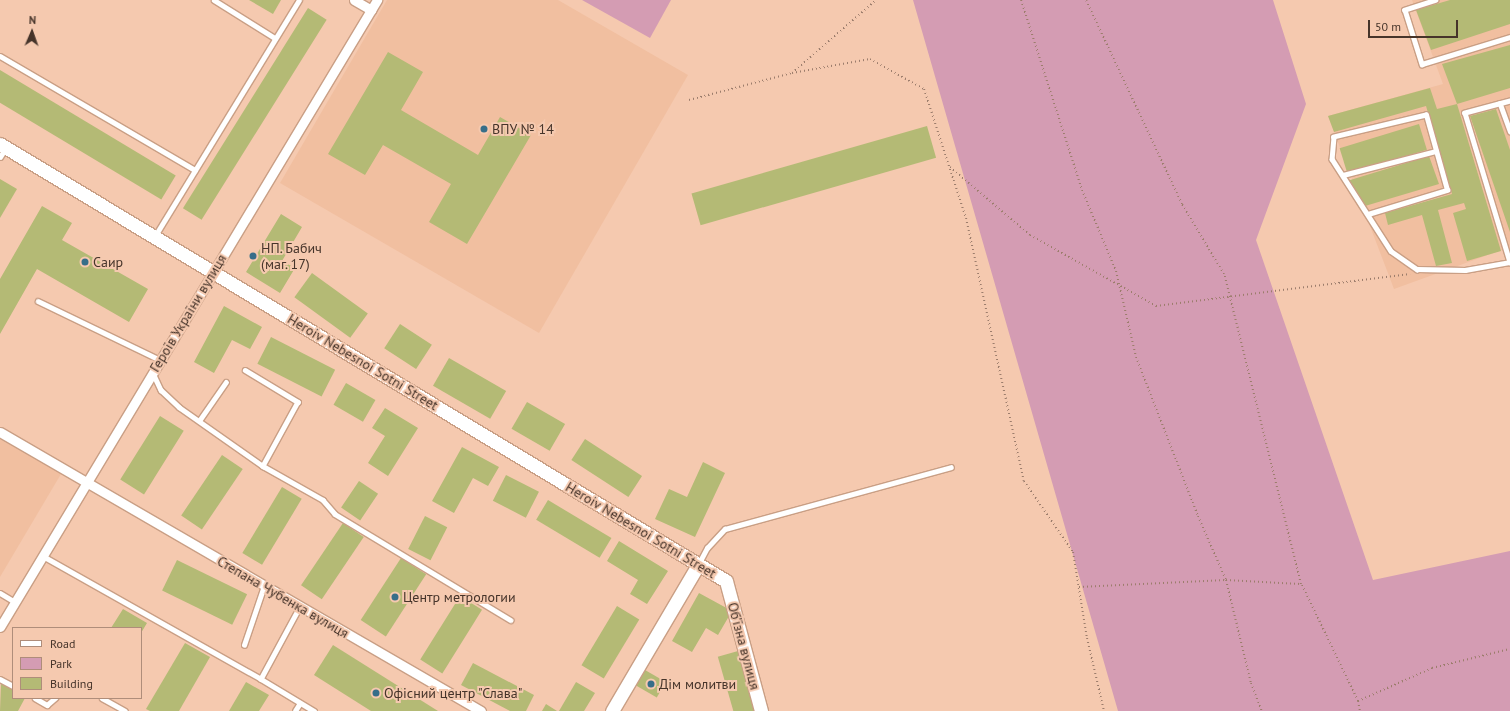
<!DOCTYPE html>
<html>
<head>
<meta charset="utf-8">
<style>
	body { margin:0 }
	#map { position:relative; width:1510px; height:711px; overflow:hidden; background:#f5c9af; font-family:"PT Sans",sans-serif }
	div>[style] { position:absolute }
	.built>* { inset:0; background:#f1bfa0 }
	.green>* { inset:0; background:#d49cb3 }
	.building>* { inset:0; background:#b4ba75; transform-origin:0 0 }
	.path>* { height:2px; margin-top:-1px; transform-origin:0; background:repeating-linear-gradient(90deg,#9c7d6c 0 1px,transparent 0 4px) }
	.roads { filter:drop-shadow(1px 0 #c99f85) drop-shadow(-1px 0 #c99f85) drop-shadow(0 1px #c99f85) drop-shadow(0 -1px #c99f85) }
	.lane>* { height:4.5px; margin:-2.25px; padding:0 2.25px; transform-origin:2.25px; border-radius:2.25px; background:#fff }
	.street>* { height:9px; margin:-4.5px; padding:0 4.5px; transform-origin:4.5px; border-radius:4.5px; background:#fff }
	.secondary>* { height:13px; margin:-6.5px; padding:0 6.5px; transform-origin:6.5px; border-radius:6.5px; background:#fff }
	.dots>* { width:11px; height:11px; translate:-50% -50%; box-sizing:border-box; border:2px solid #f5c9af; border-radius:50% }
	span { translate:-50% -50%; white-space:nowrap; text-align:center; line-height:1.15; -webkit-text-stroke:4px #f5c9af; paint-order:stroke }
	.poi-label { font-size:14px; color:#46342a }
	.left { translate:0 -50%; text-align:left }
	.street-label { font-size:14px; color:#46342a }
	.legend { position:absolute; left:12px; top:627px; width:130px; height:72px; box-sizing:border-box; background:#f5c9af; border:1px solid #af8d7a; margin:0; padding:5px 7px; list-style:none; font-size:12px; color:#46342a }
	.legend li { display:flex; align-items:center; gap:8px; height:20px }
	.legend b { width:20px; border:1px solid #af8d7a }
	.north { position:absolute; left:12px; top:12px; width:40px; height:40px; -webkit-text-stroke:3px #f5c9af; paint-order:stroke; rotate:2deg; font-size:11px; font-weight:700; line-height:16px; text-align:center; color:#46342a }
	.north::after { content:''; display:block; margin:auto; width:14px; height:18px; background:#46342a; clip-path:polygon(50% 0,100% 100%,50% 72%,0 100%) }
	.scale { position:absolute; left:1368px; top:20px; width:90px; height:18px; box-sizing:border-box; border:2px solid #46342a; border-top:0; padding-left:5px; font-size:12px; line-height:14px; white-space:nowrap; color:#46342a; -webkit-text-stroke:3px #f5c9af; paint-order:stroke }
</style>
</head>
<body>
<div id="map">
	<div class="built">
		<i style="clip-path:polygon(387px 0,558px 0,688px 75px,539px 333px,280px 183px)"></i>
		<i style="clip-path:polygon(1412px 0,1510px 0,1510px 247px,1394px 289px,1328px 116px,1443px 84px)"></i>
		<i style="clip-path:polygon(0 437px,61px 474px,0 577px)"></i>
	</div>
	<div class="green">
		<i style="clip-path:polygon(582px 0,671px 0,650px 38px)"></i>
		<i style="clip-path:polygon(913px 0,1273px 0,1306px 104px,1256px 240px,1373px 580px,1510px 551px,1510px 711px,1118px 711px)"></i>
	</div>
	<div class="building">
		<i style="clip-path:polygon(249px 0,281px 0,273px 14px)"></i>
		<i style="clip-path:polygon(1450px 0,1510px 0,1510px 24px,1431px 50px,1416px 10px)"></i>
		<i style="left:308px;top:8px;width:22px;height:236px;rotate:32deg"></i>
		<i style="clip-path:polygon(1510px 45px,1510px 88px,1457px 104px,1442px 64px)"></i>
		<i style="clip-path:polygon(388px 52px,423px 72px,401px 110px,478px 155px,500px 117px,531px 135px,467px 244px,429px 222px,451px 184px,383px 145px,365px 175px,328px 154px)"></i>
		<i style="left:0;top:70px;width:205px;height:28px;rotate:31deg"></i>
		<i style="clip-path:polygon(1430px 88px,1437px 109px,1457px 104px,1501px 251px,1467px 261px,1453px 213px,1466px 209px,1464px 203px,1438px 210px,1452px 263px,1436px 266px,1422px 215px,1388px 225px,1385px 213px,1452px 194px,1426px 106px,1334px 132px,1328px 116px)"></i>
		<i style="clip-path:polygon(1496px 109px,1510px 150px,1510px 232px,1470px 116px)"></i>
		<i style="left:1419px;top:124px;width:27px;height:83px;rotate:73deg"></i>
		<i style="left:927px;top:126px;width:33px;height:245px;rotate:74deg"></i>
		<i style="clip-path:polygon(1429px 156px,1439px 184px,1365px 206px,1347px 181px)"></i>
		<i style="clip-path:polygon(0 179px,17px 189px,0 218px)"></i>
		<i style="clip-path:polygon(42px 206px,72px 223px,62px 240px,148px 289px,129px 322px,37px 269px,0 334px,0 279px)"></i>
		<i style="clip-path:polygon(281px 214px,302px 227px,282px 261px,295px 268px,280px 293px,246px 272px)"></i>
		<i style="left:312px;top:273px;width:69px;height:30px;rotate:36deg"></i>
		<i style="clip-path:polygon(224px 306px,262px 327px,250px 349px,232px 340px,214px 373px,194px 362px)"></i>
		<i style="left:400px;top:324px;width:38px;height:29px;rotate:33deg"></i>
		<i style="left:271px;top:337px;width:72px;height:30px;rotate:27deg"></i>
		<i style="left:449px;top:358px;width:66px;height:32px;rotate:30deg"></i>
		<i style="left:346px;top:383px;width:34px;height:25px;rotate:30deg"></i>
		<i style="left:527px;top:402px;width:44px;height:31px;rotate:30deg"></i>
		<i style="clip-path:polygon(385px 408px,418px 428px,388px 476px,368px 463px,385px 436px,372px 428px)"></i>
		<i style="left:160px;top:416px;width:28px;height:75px;rotate:32deg"></i>
		<i style="left:585px;top:439px;width:68px;height:25px;rotate:33deg"></i>
		<i style="clip-path:polygon(462px 447px,499px 467px,488px 486px,473px 478px,454px 513px,432px 501px)"></i>
		<i style="left:222px;top:455px;width:25px;height:73px;rotate:34deg"></i>
		<i style="clip-path:polygon(703px 462px,725px 473px,695px 537px,655px 519px,669px 489px,687px 497px)"></i>
		<i style="left:506px;top:475px;width:37px;height:29px;rotate:27deg"></i>
		<i style="left:359px;top:481px;width:23px;height:32px;rotate:34deg"></i>
		<i style="left:282px;top:487px;width:23px;height:77px;rotate:31deg"></i>
		<i style="left:548px;top:500px;width:74px;height:23px;rotate:31deg"></i>
		<i style="left:425px;top:516px;width:25px;height:37px;rotate:27deg"></i>
		<i style="left:343px;top:523px;width:25px;height:75px;rotate:34deg"></i>
		<i style="clip-path:polygon(619px 541px,668px 571px,647px 604px,630px 594px,638px 580px,607px 561px)"></i>
		<i style="left:401px;top:558px;width:30px;height:74px;rotate:33deg"></i>
		<i style="left:177px;top:560px;width:78px;height:34px;rotate:26deg"></i>
		<i style="clip-path:polygon(699px 593px,732px 611px,718px 635px,706px 628px,692px 652px,672px 641px)"></i>
		<i style="left:460px;top:596px;width:26px;height:75px;rotate:32deg"></i>
		<i style="left:617px;top:606px;width:26px;height:69px;rotate:31deg"></i>
		<i style="clip-path:polygon(123px 609px,147px 623px,141px 633px,141px 628px,111px 628px)"></i>
		<i style="clip-path:polygon(185px 643px,210px 657px,179px 711px,150px 711px,146px 709px)"></i>
		<i style="clip-path:polygon(333px 645px,438px 711px,371px 711px,314px 675px)"></i>
		<i style="left:738px;top:651px;width:62px;height:21px;rotate:74deg"></i>
		<i style="clip-path:polygon(473px 663px,534px 695px,526px 711px,510px 711px,461px 685px)"></i>
		<i style="left:645px;top:670px;width:24px;height:18px;rotate:30deg"></i>
		<i style="clip-path:polygon(1px 682px,13px 689px,13px 698px,25px 698px,18px 711px,0 711px)"></i>
		<i style="clip-path:polygon(246px 682px,269px 695px,259px 711px,229px 711px)"></i>
		<i style="clip-path:polygon(576px 682px,595px 693px,584px 711px,559px 711px)"></i>
		<i style="clip-path:polygon(546px 704px,557px 711px,542px 711px)"></i>
	</div>
	<div class="path">
		<i style="left:1021px;top:0;width:200px;rotate:72.2deg"></i>
		<i style="left:1082px;top:190px;width:88px;rotate:67.2deg"></i>
		<i style="left:1116px;top:271px;width:88px;rotate:76.9deg"></i>
		<i style="left:1136px;top:357px;width:171px;rotate:68.7deg"></i>
		<i style="left:1198px;top:516px;width:70px;rotate:66.4deg"></i>
		<i style="left:1226px;top:580px;width:106px;rotate:76.4deg"></i>
		<i style="left:1251px;top:683px;width:30px;rotate:69deg"></i>
		<i style="left:792px;top:73px;width:79px;rotate:-10.2deg"></i>
		<i style="left:870px;top:59px;width:62px;rotate:29.1deg"></i>
		<i style="left:924px;top:89px;width:136px;rotate:72deg"></i>
		<i style="left:966px;top:218px;width:269px;rotate:77.6deg"></i>
		<i style="left:1024px;top:481px;width:86px;rotate:55.4deg"></i>
		<i style="left:1073px;top:552px;width:87px;rotate:80.8deg"></i>
		<i style="left:1087px;top:638px;width:75px;rotate:76.9deg"></i>
		<i style="left:689px;top:100px;width:106px;rotate:-14.7deg"></i>
		<i style="left:792px;top:73px;width:111px;rotate:-41deg"></i>
		<i style="left:950px;top:167px;width:105px;rotate:40.4deg"></i>
		<i style="left:1030px;top:235px;width:145px;rotate:29.4deg"></i>
		<i style="left:1156px;top:306px;width:256px;rotate:-7.2deg"></i>
		<i style="left:1302px;top:585px;width:129px;rotate:64.2deg"></i>
		<i style="left:1358px;top:701px;width:81px;rotate:-24deg"></i>
		<i style="left:1432px;top:668px;width:80px;rotate:-13.7deg"></i>
		<i style="left:1079px;top:587px;width:147px;rotate:-2.7deg"></i>
		<i style="left:1226px;top:580px;width:75px;rotate:3.1deg"></i>
		<i style="left:1301px;top:584px;width:319px;rotate:-103.9deg"></i>
		<i style="left:1224px;top:274px;width:82px;rotate:-121deg"></i>
		<i style="left:1182px;top:204px;width:225px;rotate:-115.2deg"></i>
		<i style="left:1358px;top:701px;width:10px;rotate:79deg"></i>
	</div>
	<div class="roads">
		<div class="lane">
			<i style="left:214px;top:0;width:72px;rotate:31.9deg"></i>
			<i style="left:1436px;top:0;width:33px;rotate:162deg"></i>
			<i style="left:1405px;top:10px;width:57px;rotate:72.5deg"></i>
			<i style="left:1422px;top:64px;width:92px;rotate:-17.1deg"></i>
			<i style="left:0;top:56px;width:226px;rotate:30.3deg"></i>
			<i style="left:1510px;top:101px;width:47px;rotate:165.1deg"></i>
			<i style="left:1465px;top:113px;width:156px;rotate:73.2deg"></i>
			<i style="left:1500px;top:103px;width:30px;rotate:70deg"></i>
			<i style="left:0;top:157px;width:9px;rotate:-58deg"></i>
			<i style="left:1343px;top:175px;width:96px;rotate:-14.5deg"></i>
			<i style="left:1368px;top:214px;width:83px;rotate:-16.9deg"></i>
			<i style="left:1447px;top:190px;width:78px;rotate:-105.6deg"></i>
			<i style="left:1426px;top:115px;width:95px;rotate:166.6deg"></i>
			<i style="left:1334px;top:137px;width:22px;rotate:95deg"></i>
			<i style="left:1332px;top:159px;width:109px;rotate:57.3deg"></i>
			<i style="left:1391px;top:251px;width:32px;rotate:35deg"></i>
			<i style="left:1417px;top:269px;width:48px;rotate:1.2deg"></i>
			<i style="left:1465px;top:270px;width:46px;rotate:-10.1deg"></i>
			<i style="left:155px;top:236px;width:276px;rotate:-58.6deg"></i>
			<i style="left:38px;top:301px;width:136px;rotate:25.8deg"></i>
			<i style="left:245px;top:370px;width:62px;rotate:31.1deg"></i>
			<i style="left:298px;top:402px;width:73px;rotate:118.7deg"></i>
			<i style="left:153px;top:373px;width:19px;rotate:65deg"></i>
			<i style="left:161px;top:390px;width:25px;rotate:43deg"></i>
			<i style="left:179px;top:407px;width:103px;rotate:35.1deg"></i>
			<i style="left:263px;top:466px;width:69px;rotate:29.5deg"></i>
			<i style="left:323px;top:500px;width:18px;rotate:49deg"></i>
			<i style="left:335px;top:514px;width:205px;rotate:31.1deg"></i>
			<i style="left:199px;top:421px;width:47px;rotate:-55.3deg"></i>
			<i style="left:43px;top:556px;width:250px;rotate:29.4deg"></i>
			<i style="left:699px;top:563px;width:17px;rotate:-62deg"></i>
			<i style="left:707px;top:548px;width:26px;rotate:-47deg"></i>
			<i style="left:725px;top:529px;width:234px;rotate:-15.3deg"></i>
			<i style="left:0;top:593px;width:17px;rotate:31deg"></i>
			<i style="left:300px;top:607px;width:82px;rotate:118.4deg"></i>
			<i style="left:261px;top:679px;width:62px;rotate:31.1deg"></i>
			<i style="left:244px;top:645px;width:62px;rotate:-71.3deg"></i>
			<i style="left:0;top:679px;width:15px;rotate:28deg"></i>
			<i style="left:35px;top:698px;width:14px;rotate:30deg"></i>
			<i style="left:47px;top:705px;width:11px;rotate:-41deg"></i>
			<i style="left:102px;top:698px;width:26px;rotate:29deg"></i>
			<i style="left:295px;top:711px;width:9px;rotate:-58deg"></i>
		</div>
		<div class="street">
			<i style="left:354px;top:0;width:20px;rotate:30deg"></i>
			<i style="left:0;top:432px;width:556px;rotate:30.12deg"></i>
			<i style="left:0;top:627px;width:732px;rotate:-58.98deg"></i>
		</div>
		<div class="secondary">
			<i style="left:0;top:144px;width:847px;rotate:31.04deg"></i>
			<i style="left:726px;top:581px;width:135px;rotate:74.9deg"></i>
			<i style="left:612px;top:711px;width:169px;rotate:-59.5deg"></i>
		</div>
	</div>
	<div class="dots">
		<i style="left:484px;top:129px;background:#376e89"></i>
		<i style="left:253px;top:256px;background:#376e89"></i>
		<i style="left:85px;top:262px;background:#376e89"></i>
		<i style="left:395px;top:597px;background:#376e89"></i>
		<i style="left:651px;top:684px;background:#376e89"></i>
		<i style="left:376px;top:693px;background:#376e89"></i>
	</div>
	<div class="poi-label">
		<span class="left" style="left:492px;top:129px">ВПУ № 14</span>
		<span class="left" style="left:261px;top:256px">НП. Бабич<br>(маг. 17)</span>
		<span class="left" style="left:93px;top:262px">Саир</span>
		<span class="left" style="left:403px;top:597px">Центр метрологии</span>
		<span class="left" style="left:659px;top:684px">Дім молитви</span>
		<span class="left" style="left:384px;top:693px">Офісний центр "Слава"</span>
	</div>
	<div class="street-label">
		<span style="left:188px;top:313px;rotate:-59deg">Героїв України вулиця</span>
		<span style="left:363px;top:362px;rotate:31deg">Heroiv Nebesnoi Sotni Street</span>
		<span style="left:641px;top:530px;rotate:31deg">Heroiv Nebesnoi Sotni Street</span>
		<span style="left:283px;top:597px;rotate:30deg">Степана Чубенка вулиця</span>
		<span style="left:744px;top:646px;rotate:75deg">Об’їзна вулиця</span>
	</div>
	<ul class="legend">
	<li><b style="height:5px;background:#fff"></b>Road</li>
	<li><b style="height:11px;background:#d49cb3"></b>Park</li>
	<li><b style="height:11px;background:#b4ba75"></b>Building</li>
	</ul>
	<div class="north">N</div>
	<div class="scale">50 m</div>
</div>
</body>
</html>
